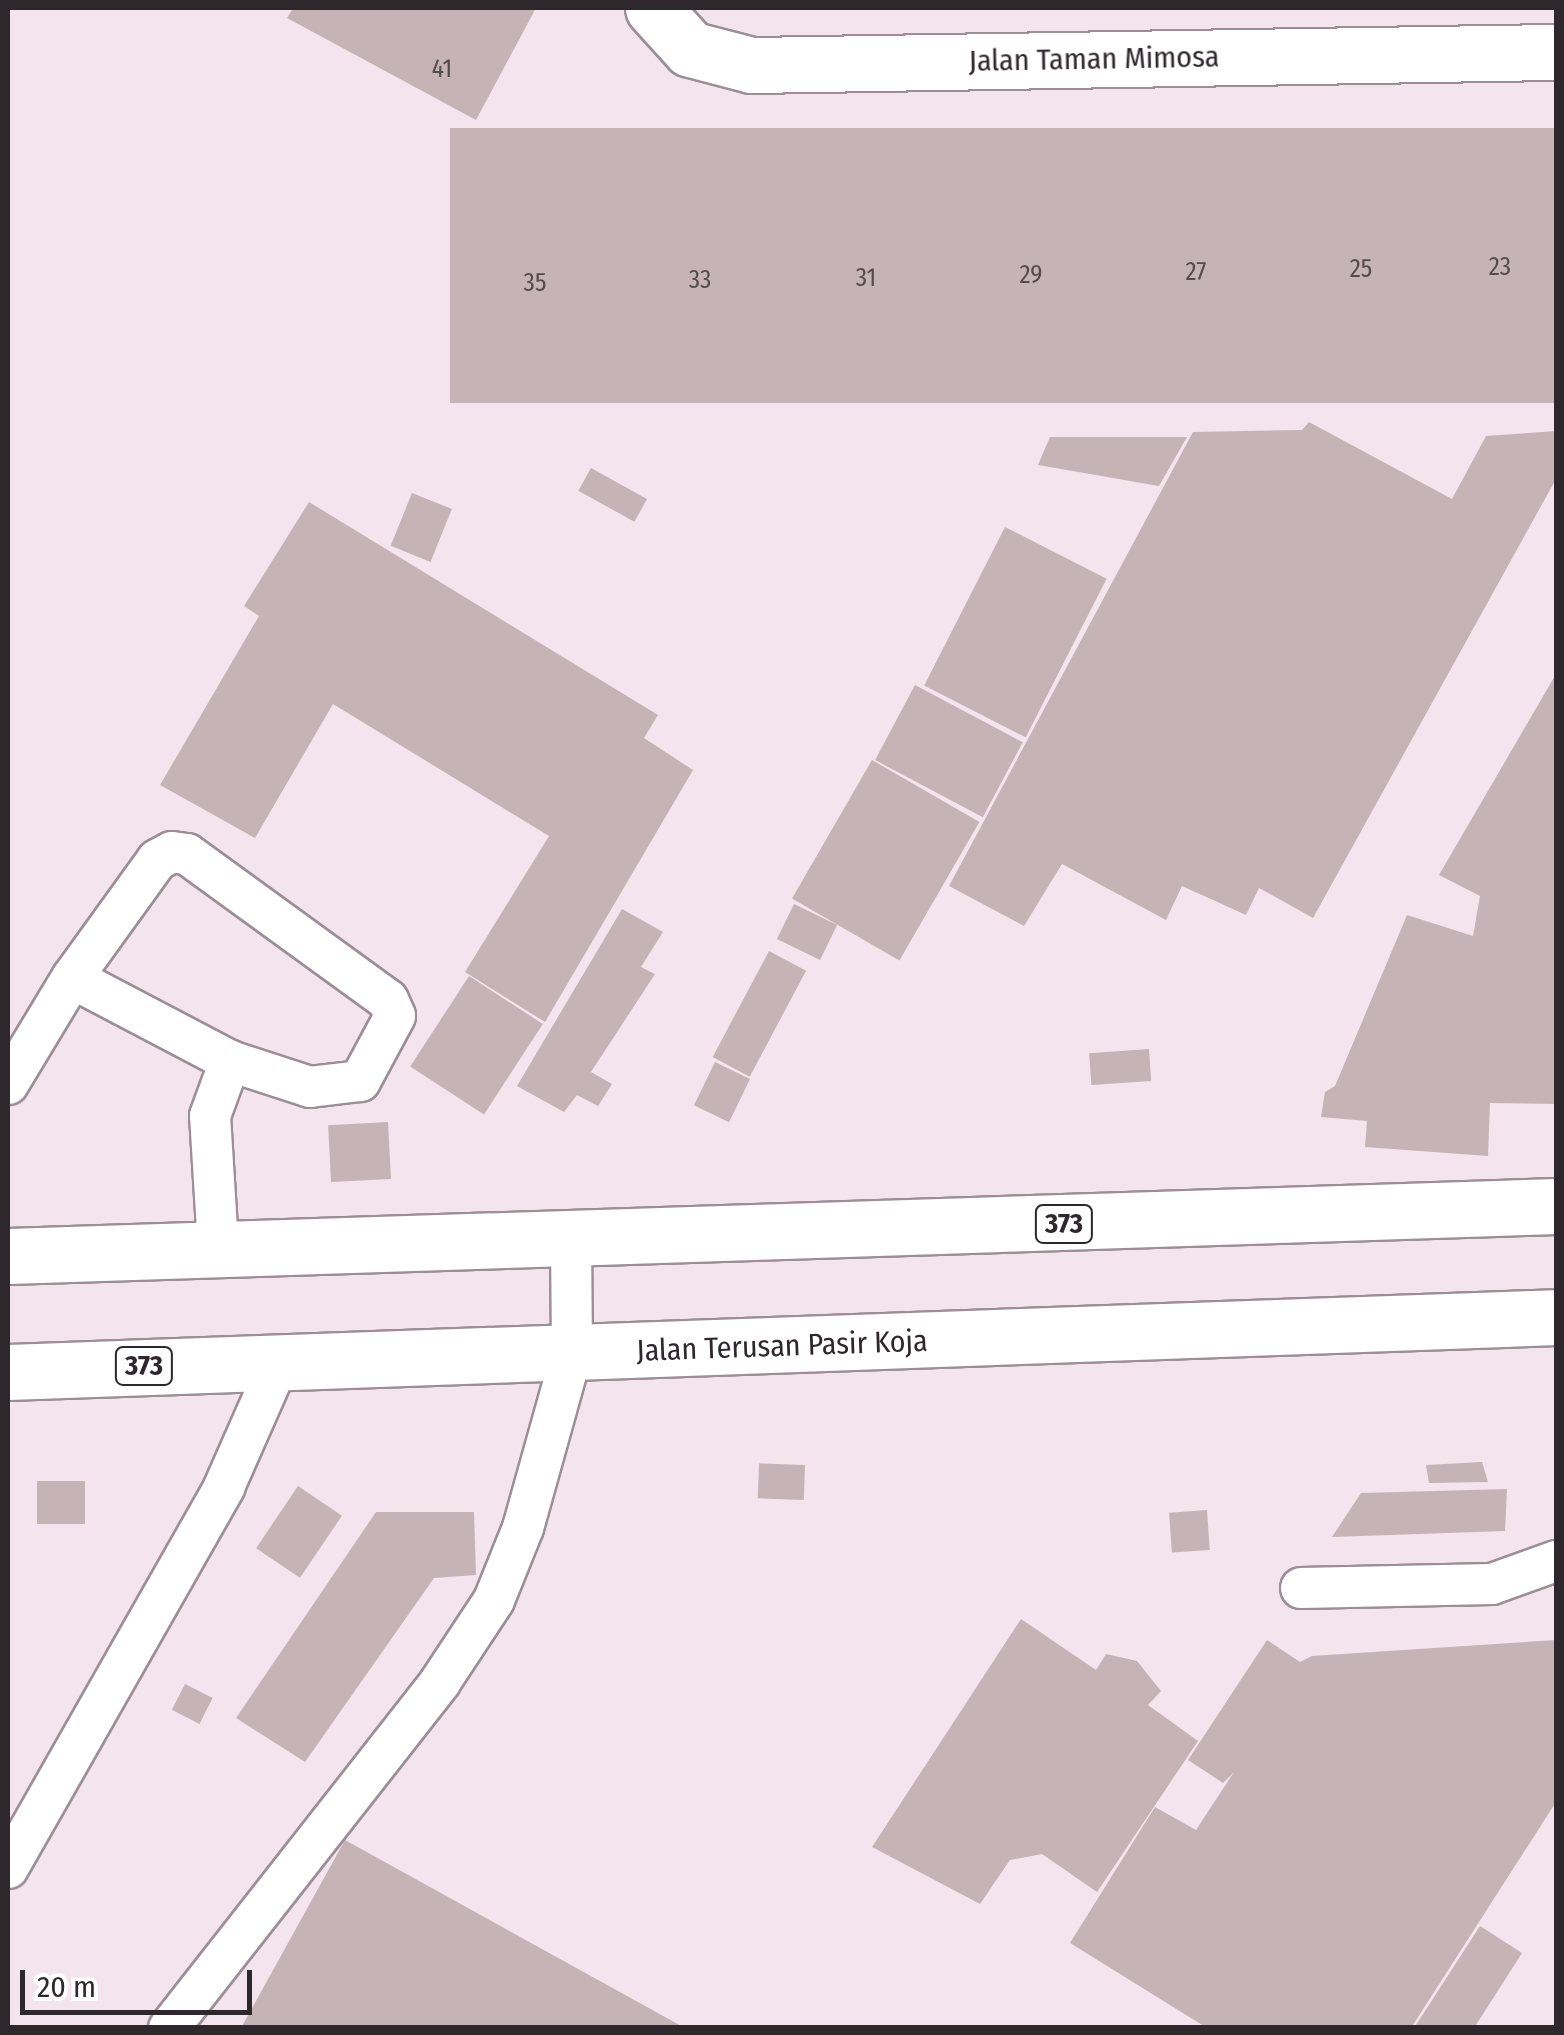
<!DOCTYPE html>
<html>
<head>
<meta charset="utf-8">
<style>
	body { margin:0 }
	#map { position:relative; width:1564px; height:2035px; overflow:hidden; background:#f3e4ee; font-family:"Fira Sans Condensed",sans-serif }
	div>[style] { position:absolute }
	.building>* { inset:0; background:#c6b3b5; transform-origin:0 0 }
	.roads { filter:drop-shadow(2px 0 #9c8e97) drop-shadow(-2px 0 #9c8e97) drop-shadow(0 2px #9c8e97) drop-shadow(0 -2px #9c8e97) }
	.service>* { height:40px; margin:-20px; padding:0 20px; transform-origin:20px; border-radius:20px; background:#fff }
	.minor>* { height:55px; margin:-27.5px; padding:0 27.5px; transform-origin:27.5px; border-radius:27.5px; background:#fff }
	.primary>* { height:55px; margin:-27.5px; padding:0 27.5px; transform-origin:27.5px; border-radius:27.5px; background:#fff }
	span { translate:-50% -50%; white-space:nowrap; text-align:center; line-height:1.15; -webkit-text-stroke:8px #fff; paint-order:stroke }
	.number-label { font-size:25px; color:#544b4e }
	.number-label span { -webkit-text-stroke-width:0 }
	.shield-label span { padding:2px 8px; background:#fff; border:2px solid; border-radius:8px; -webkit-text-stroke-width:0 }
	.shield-label { font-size:28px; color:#2e282c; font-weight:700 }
	.street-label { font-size:30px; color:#2e282c }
	.frame { position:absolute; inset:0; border:10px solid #2e282c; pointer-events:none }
	.scale { position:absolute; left:20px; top:1970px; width:232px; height:45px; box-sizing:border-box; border:5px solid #2e282c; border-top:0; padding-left:12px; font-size:30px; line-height:35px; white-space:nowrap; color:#2e282c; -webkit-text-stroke:8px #fff; paint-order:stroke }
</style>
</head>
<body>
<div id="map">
	<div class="building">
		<i style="clip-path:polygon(293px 8px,536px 8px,476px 120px,287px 18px)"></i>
		<i style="left:1556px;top:128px;width:275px;height:1106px;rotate:90deg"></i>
		<i style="clip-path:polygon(1309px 422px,1452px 499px,1486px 436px,1556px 431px,1556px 479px,1313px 918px,1259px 888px,1246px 915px,1182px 886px,1166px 920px,1062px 864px,1024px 926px,949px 886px,1193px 432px,1302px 430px)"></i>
		<i style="clip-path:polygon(1050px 437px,1187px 437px,1159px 486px,1038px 465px)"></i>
		<i style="left:591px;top:468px;width:64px;height:26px;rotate:29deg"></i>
		<i style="left:412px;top:493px;width:43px;height:57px;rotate:22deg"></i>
		<i style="clip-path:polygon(309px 502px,658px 715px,644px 738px,693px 770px,545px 1022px,465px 972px,549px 836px,333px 704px,255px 838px,160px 785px,259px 616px,244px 606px)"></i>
		<i style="left:1005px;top:527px;width:114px;height:178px;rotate:27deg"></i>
		<i style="clip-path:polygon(1556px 674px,1556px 1104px,1490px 1103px,1488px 1156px,1365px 1147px,1367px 1121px,1321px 1117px,1325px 1092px,1335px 1086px,1407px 915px,1473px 936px,1480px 896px,1439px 875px)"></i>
		<i style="left:915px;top:685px;width:122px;height:85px;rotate:28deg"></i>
		<i style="left:872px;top:760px;width:124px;height:160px;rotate:30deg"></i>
		<i style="left:794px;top:904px;width:48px;height:39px;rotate:26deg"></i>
		<i style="clip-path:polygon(622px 909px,663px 932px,641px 967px,655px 974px,591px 1072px,612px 1084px,598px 1106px,577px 1095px,564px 1112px,517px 1086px)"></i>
		<i style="left:769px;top:951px;width:42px;height:120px;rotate:28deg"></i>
		<i style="left:469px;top:976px;width:88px;height:108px;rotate:33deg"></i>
		<i style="left:1149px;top:1049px;width:32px;height:60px;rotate:86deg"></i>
		<i style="left:715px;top:1062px;width:39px;height:48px;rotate:26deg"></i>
		<i style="left:388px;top:1122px;width:57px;height:60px;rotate:87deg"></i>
		<i style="clip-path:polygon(1482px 1462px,1488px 1482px,1429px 1483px,1426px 1465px)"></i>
		<i style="left:805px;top:1465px;width:35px;height:46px;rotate:92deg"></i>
		<i style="left:37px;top:1481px;width:48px;height:43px"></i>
		<i style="left:298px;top:1486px;width:53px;height:75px;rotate:34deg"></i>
		<i style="clip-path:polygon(1507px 1489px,1505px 1531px,1332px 1537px,1361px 1493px)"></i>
		<i style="left:1207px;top:1510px;width:40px;height:38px;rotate:86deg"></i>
		<i style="clip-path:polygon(376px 1512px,474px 1512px,476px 1575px,434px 1578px,305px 1762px,236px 1718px)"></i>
		<i style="clip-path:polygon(1021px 1619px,1096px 1670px,1106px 1654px,1137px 1661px,1161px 1691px,1148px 1705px,1198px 1741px,1097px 1892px,1042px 1854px,1010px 1860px,980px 1904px,872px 1847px)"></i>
		<i style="clip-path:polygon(1267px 1640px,1300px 1662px,1312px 1656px,1556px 1640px,1556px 1802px,1411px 2028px,1207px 2028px,1070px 1943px,1155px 1807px,1196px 1830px,1234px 1772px,1223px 1783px,1188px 1760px)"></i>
		<i style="left:185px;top:1684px;width:31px;height:29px;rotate:27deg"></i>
		<i style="clip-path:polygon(345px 1840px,685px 2028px,241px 2028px)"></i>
		<i style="clip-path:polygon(1480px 1926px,1522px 1953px,1474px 2028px,1414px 2028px)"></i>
	</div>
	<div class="roads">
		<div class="service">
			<i style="left:8px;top:1084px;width:124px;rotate:-58.9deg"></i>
			<i style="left:72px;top:978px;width:145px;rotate:-54.2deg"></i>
			<i style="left:157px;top:860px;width:17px;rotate:-28deg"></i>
			<i style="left:172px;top:852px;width:15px;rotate:8deg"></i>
			<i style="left:187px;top:854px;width:248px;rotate:36deg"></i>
			<i style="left:388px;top:1000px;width:17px;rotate:66deg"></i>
			<i style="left:395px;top:1016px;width:74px;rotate:118.3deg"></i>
			<i style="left:360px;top:1081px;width:50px;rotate:173.2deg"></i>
			<i style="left:310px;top:1087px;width:84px;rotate:-162deg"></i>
			<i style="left:230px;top:1061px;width:178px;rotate:-152.3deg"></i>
			<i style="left:218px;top:1246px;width:130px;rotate:-93.5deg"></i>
			<i style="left:210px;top:1116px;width:59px;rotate:-70deg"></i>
			<i style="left:1301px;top:1588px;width:191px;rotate:-1.2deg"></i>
			<i style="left:1492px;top:1584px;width:68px;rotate:-19.8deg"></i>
			<i style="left:8px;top:1868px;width:438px;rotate:-60.4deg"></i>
			<i style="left:224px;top:1487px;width:139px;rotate:-66.2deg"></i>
			<i style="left:169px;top:2028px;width:439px;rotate:-51.9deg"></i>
			<i style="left:440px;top:1682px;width:98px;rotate:-56.6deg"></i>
			<i style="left:494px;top:1600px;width:78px;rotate:-68.1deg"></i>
			<i style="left:523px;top:1528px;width:182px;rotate:-74.4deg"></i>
			<i style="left:572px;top:1353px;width:111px;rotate:-90.5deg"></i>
		</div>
		<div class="minor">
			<i style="left:653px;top:8px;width:55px;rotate:47.9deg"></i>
			<i style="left:690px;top:49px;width:64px;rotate:14.5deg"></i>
			<i style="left:752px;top:65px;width:804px;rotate:-0.93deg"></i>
		</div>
		<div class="primary">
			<i style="left:8px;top:1256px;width:1549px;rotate:-1.85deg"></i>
			<i style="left:8px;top:1372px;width:1549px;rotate:-2.03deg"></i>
		</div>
	</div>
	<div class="number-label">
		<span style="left:442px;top:69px">41</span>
		<span style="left:1500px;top:267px">23</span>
		<span style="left:1361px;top:269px">25</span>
		<span style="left:1196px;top:272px">27</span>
		<span style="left:1031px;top:275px">29</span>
		<span style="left:866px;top:278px">31</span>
		<span style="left:700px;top:280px">33</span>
		<span style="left:535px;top:283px">35</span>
	</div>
	<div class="shield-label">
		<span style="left:1064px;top:1224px">373</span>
		<span style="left:144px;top:1366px">373</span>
	</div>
	<div class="street-label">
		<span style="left:1094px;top:59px;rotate:-1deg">Jalan Taman Mimosa</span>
		<span style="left:782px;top:1346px;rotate:-2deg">Jalan Terusan Pasir Koja</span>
	</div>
	<div class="frame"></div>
	<div class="scale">20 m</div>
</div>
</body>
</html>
